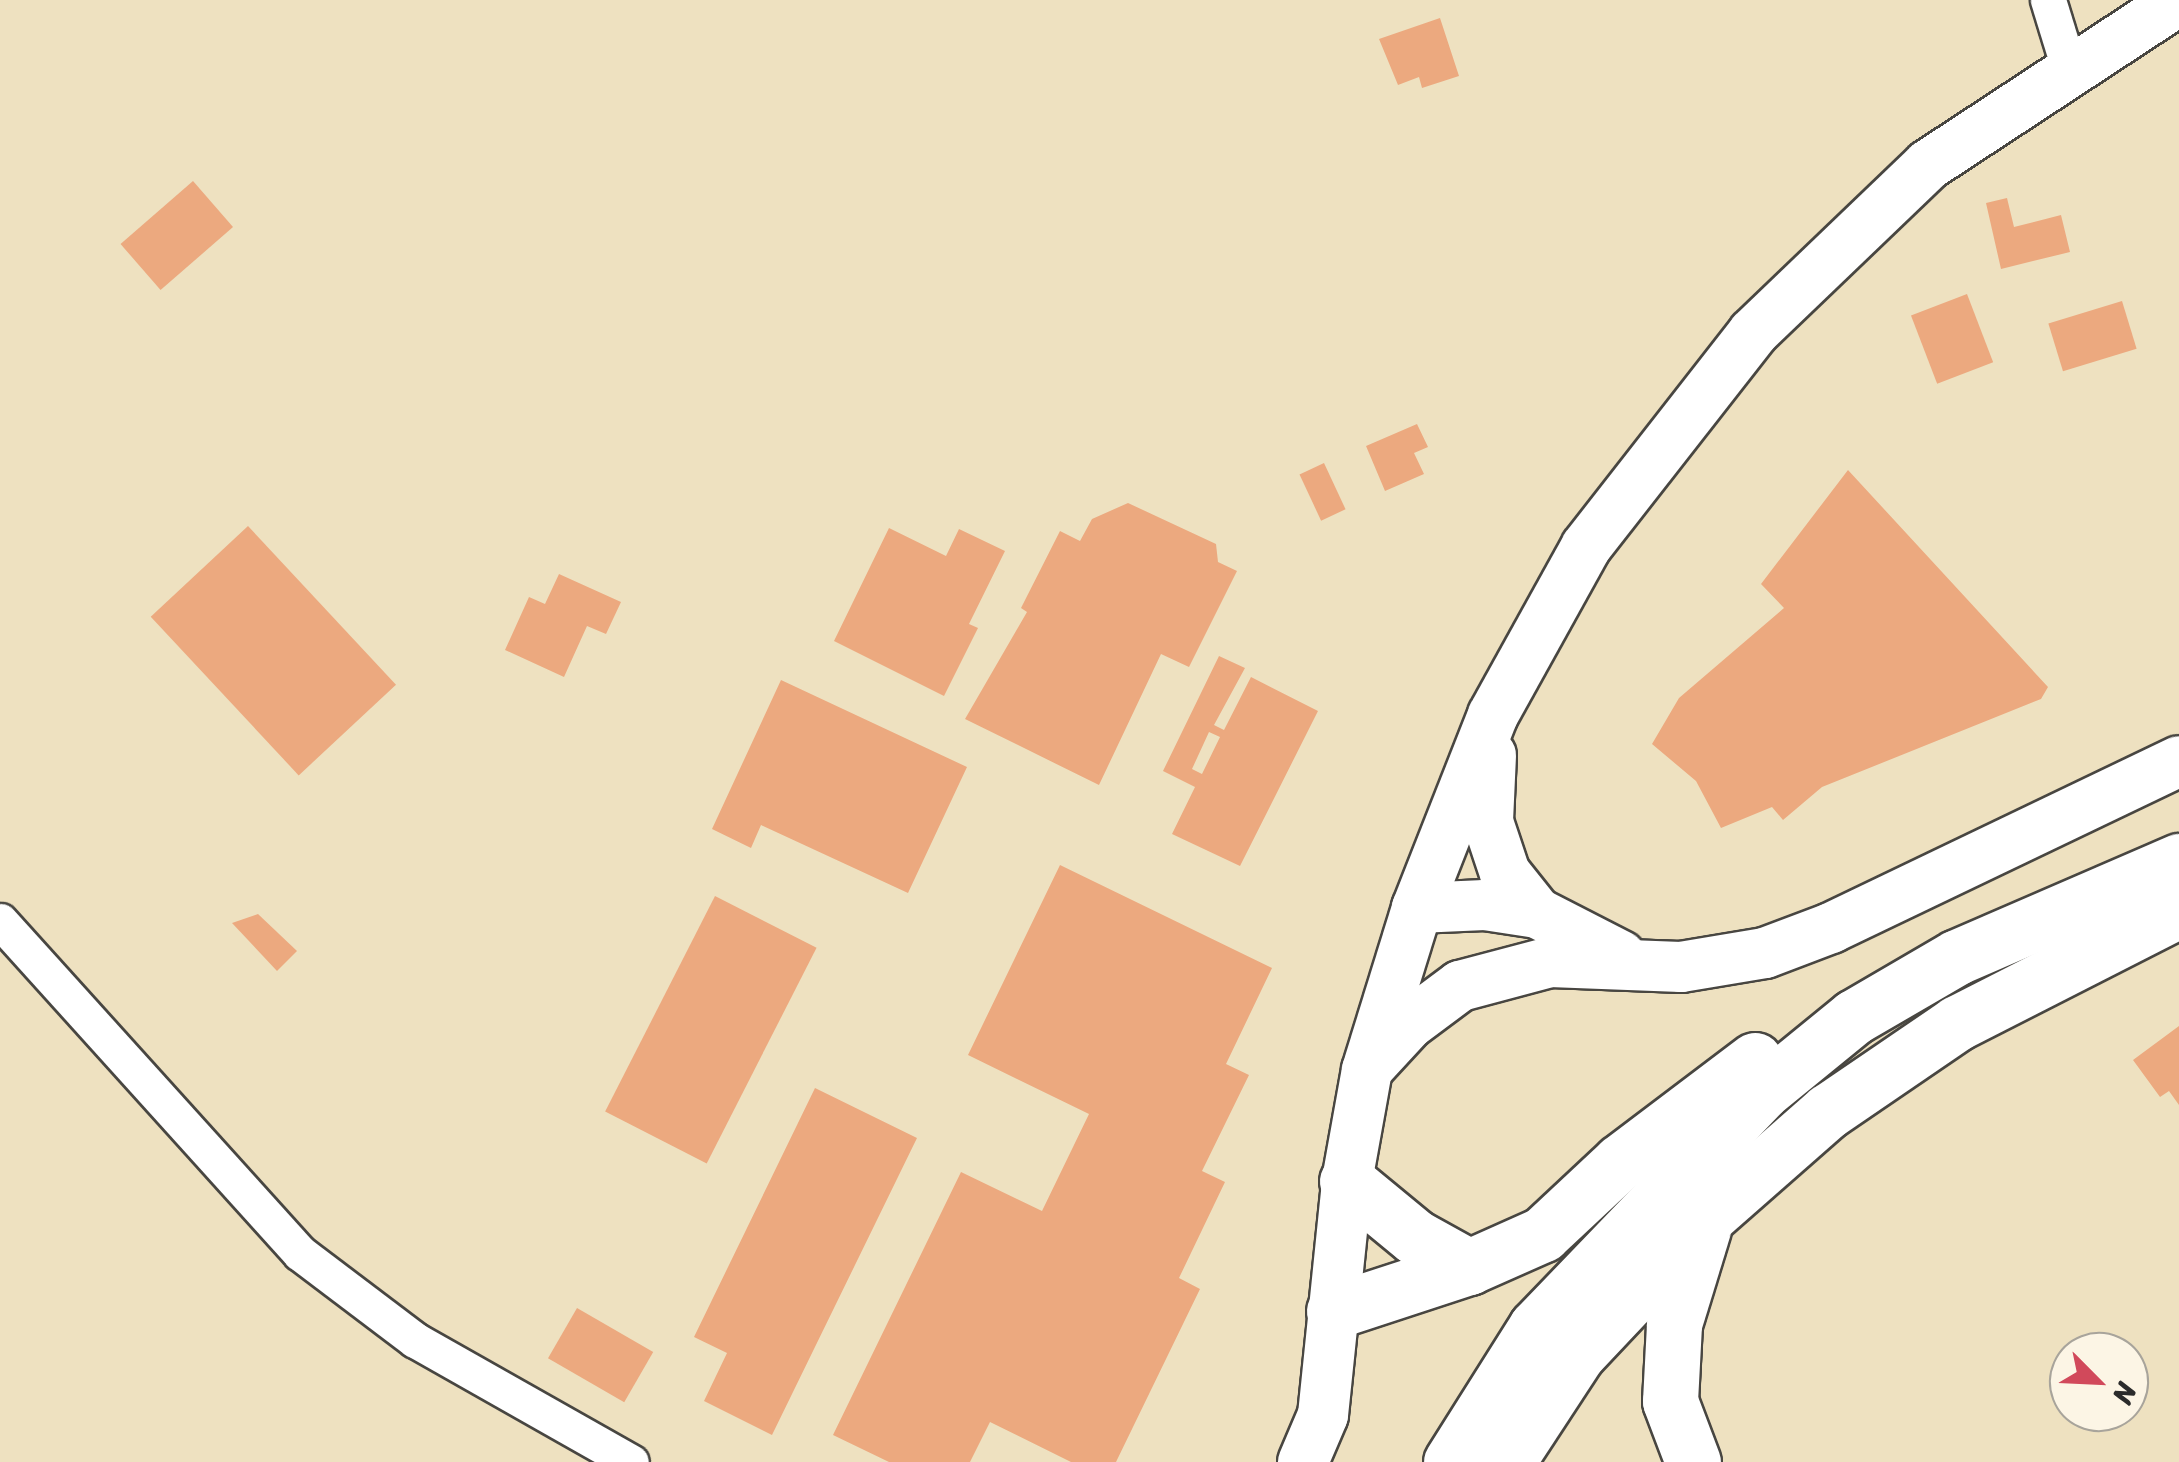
<!DOCTYPE html>
<html>
<head>
<meta charset="utf-8">
<style>
	body { margin:0 }
	#map { position:relative; width:2179px; height:1462px; overflow:hidden; background:#eee1c0; font-family:Sriracha,sans-serif }
	div>[style] { position:absolute }
	.building>* { inset:0; background:#eca97f; transform-origin:0 0 }
	.roads { filter:drop-shadow(2px 0 #484641) drop-shadow(-2px 0 #484641) drop-shadow(0 2px #484641) drop-shadow(0 -2px #484641) }
	.street>* { height:35px; margin:-17.5px; padding:0 17.5px; transform-origin:17.5px; border-radius:17.5px; background:#fff }
	.secondary>* { height:50px; margin:-25px; padding:0 25px; transform-origin:25px; border-radius:25px; background:#fff }
	.highway>* { height:55px; margin:-27.5px; padding:0 27.5px; transform-origin:27.5px; border-radius:27.5px; background:#fff }
	span { translate:-50% -50%; white-space:nowrap; text-align:center; line-height:1.15; -webkit-text-stroke:8px #fcf5e5; paint-order:stroke }
	.north { position:absolute; left:2049px; top:1332px; width:100px; height:100px; box-sizing:border-box; background:#fcf5e5; border:2px solid #a8a49b; border-radius:50%; rotate:114deg; font-size:28px; font-weight:700; line-height:40px; text-align:center; color:#2b2b2b }
	.north::after { content:''; display:block; margin:auto; width:35px; height:45px; background:#d1495b; clip-path:polygon(50% 0,100% 100%,50% 72%,0 100%) }
</style>
</head>
<body>
<div id="map">
	<div class="building">
		<i style="clip-path:polygon(1440px 18px,1459px 76px,1422px 88px,1419px 77px,1398px 85px,1379px 39px)"></i>
		<i style="left:193px;top:181px;width:61px;height:96px;rotate:49deg"></i>
		<i style="clip-path:polygon(2007px 198px,2014px 227px,2061px 215px,2070px 252px,2001px 269px,1986px 203px)"></i>
		<i style="left:1967px;top:294px;width:73px;height:60px;rotate:69deg"></i>
		<i style="left:2122px;top:301px;width:50px;height:77px;rotate:73deg"></i>
		<i style="clip-path:polygon(1417px 424px,1428px 447px,1414px 453px,1424px 474px,1385px 491px,1366px 446px)"></i>
		<i style="left:1324px;top:463px;width:51px;height:27px;rotate:65deg"></i>
		<i style="clip-path:polygon(1848px 470px,2048px 687px,2041px 699px,1822px 787px,1783px 820px,1772px 807px,1721px 828px,1696px 781px,1652px 744px,1679px 698px,1784px 608px,1761px 584px)"></i>
		<i style="clip-path:polygon(1128px 503px,1216px 544px,1218px 562px,1237px 571px,1189px 667px,1161px 654px,1099px 785px,965px 719px,1027px 612px,1021px 608px,1060px 531px,1080px 541px,1092px 519px)"></i>
		<i style="left:248px;top:526px;width:217px;height:133px;rotate:47deg"></i>
		<i style="clip-path:polygon(889px 528px,946px 556px,959px 529px,1005px 551px,969px 624px,978px 628px,944px 696px,834px 641px)"></i>
		<i style="clip-path:polygon(559px 574px,621px 602px,606px 634px,587px 626px,564px 677px,505px 650px,529px 597px,545px 604px)"></i>
		<i style="clip-path:polygon(evenodd,1219px 656px,1245px 668px,1214px 725px,1224px 730px,1251px 677px,1318px 711px,1240px 866px,1172px 834px,1195px 787px,1163px 771px,1219px 656px,1209px 732px,1220px 737px,1202px 774px,1192px 769px,1209px 732px)"></i>
		<i style="clip-path:polygon(781px 680px,967px 767px,908px 893px,761px 825px,751px 848px,712px 829px)"></i>
		<i style="clip-path:polygon(1060px 865px,1272px 968px,1226px 1064px,1249px 1075px,1202px 1171px,1225px 1182px,1179px 1278px,1200px 1289px,1116px 1462px,1071px 1462px,990px 1422px,970px 1462px,889px 1462px,833px 1435px,961px 1172px,1042px 1211px,1089px 1114px,968px 1055px)"></i>
		<i style="left:715px;top:896px;width:114px;height:242px;rotate:27deg"></i>
		<i style="clip-path:polygon(258px 914px,297px 951px,277px 971px,232px 923px)"></i>
		<i style="clip-path:polygon(2179px 1026px,2179px 1105px,2169px 1091px,2160px 1097px,2133px 1060px)"></i>
		<i style="clip-path:polygon(815px 1088px,917px 1138px,772px 1435px,704px 1401px,727px 1353px,694px 1337px)"></i>
		<i style="left:577px;top:1308px;width:88px;height:58px;rotate:30deg"></i>
	</div>
	<div class="roads">
		<div class="street">
			<i style="left:2048px;top:0;width:75px;rotate:73deg"></i>
			<i style="left:0;top:921px;width:447px;rotate:47.9deg"></i>
			<i style="left:300px;top:1253px;width:144px;rotate:37.1deg"></i>
			<i style="left:415px;top:1340px;width:248px;rotate:29.5deg"></i>
		</div>
		<div class="secondary">
			<i style="left:1491px;top:755px;width:67px;rotate:92.6deg"></i>
			<i style="left:1488px;top:822px;width:54px;rotate:71.6deg"></i>
			<i style="left:1505px;top:873px;width:51px;rotate:51.3deg"></i>
			<i style="left:1417px;top:908px;width:68px;rotate:-2.5deg"></i>
			<i style="left:1485px;top:905px;width:53px;rotate:8.7deg"></i>
			<i style="left:1537px;top:913px;width:94px;rotate:27.1deg"></i>
			<i style="left:1372px;top:1064px;width:54px;rotate:-47.2deg"></i>
			<i style="left:1409px;top:1024px;width:64px;rotate:-36.7deg"></i>
			<i style="left:1460px;top:986px;width:93px;rotate:-14.9deg"></i>
			<i style="left:1550px;top:962px;width:131px;rotate:2.2deg"></i>
			<i style="left:1681px;top:967px;width:85px;rotate:-9.5deg"></i>
			<i style="left:1765px;top:953px;width:71px;rotate:-20.7deg"></i>
			<i style="left:1831px;top:928px;width:386px;rotate:-25.6deg"></i>
			<i style="left:1303px;top:1462px;width:51px;rotate:-66.9deg"></i>
			<i style="left:1323px;top:1415px;width:235px;rotate:-84.1deg"></i>
			<i style="left:1347px;top:1181px;width:113px;rotate:-79.8deg"></i>
			<i style="left:1367px;top:1070px;width:170px;rotate:-72.8deg"></i>
			<i style="left:1417px;top:908px;width:207px;rotate:-68.5deg"></i>
			<i style="left:1493px;top:715px;width:192px;rotate:-61deg"></i>
			<i style="left:1586px;top:547px;width:271px;rotate:-52deg"></i>
			<i style="left:1753px;top:333px;width:243px;rotate:-43.8deg"></i>
			<i style="left:1928px;top:165px;width:300px;rotate:-33.3deg"></i>
		</div>
		<div class="highway">
			<i style="left:1347px;top:1181px;width:88px;rotate:39.5deg"></i>
			<i style="left:1415px;top:1237px;width:62px;rotate:29.1deg"></i>
			<i style="left:1334px;top:1311px;width:142px;rotate:-18.1deg"></i>
			<i style="left:1469px;top:1267px;width:81px;rotate:-24deg"></i>
			<i style="left:1543px;top:1234px;width:105px;rotate:-43.1deg"></i>
			<i style="left:1620px;top:1162px;width:169px;rotate:-37.1deg"></i>
			<i style="left:1451px;top:1462px;width:160px;rotate:-57.8deg"></i>
			<i style="left:1536px;top:1327px;width:326px;rotate:-46.1deg"></i>
			<i style="left:1762px;top:1092px;width:119px;rotate:-39.2deg"></i>
			<i style="left:1854px;top:1017px;width:119px;rotate:-30.2deg"></i>
			<i style="left:1957px;top:957px;width:242px;rotate:-23.4deg"></i>
			<i style="left:1507px;top:1462px;width:128px;rotate:-56.8deg"></i>
			<i style="left:1577px;top:1355px;width:188px;rotate:-46.7deg"></i>
			<i style="left:1706px;top:1218px;width:162px;rotate:-41.3deg"></i>
			<i style="left:1828px;top:1111px;width:156px;rotate:-34.3deg"></i>
			<i style="left:1957px;top:1023px;width:249px;rotate:-27deg"></i>
			<i style="left:1693px;top:1462px;width:65px;rotate:-110.7deg"></i>
			<i style="left:1670px;top:1401px;width:77px;rotate:-87deg"></i>
			<i style="left:1674px;top:1324px;width:99px;rotate:-73deg"></i>
		</div>
	</div>
	<div class="north">N</div>
</div>
</body>
</html>
